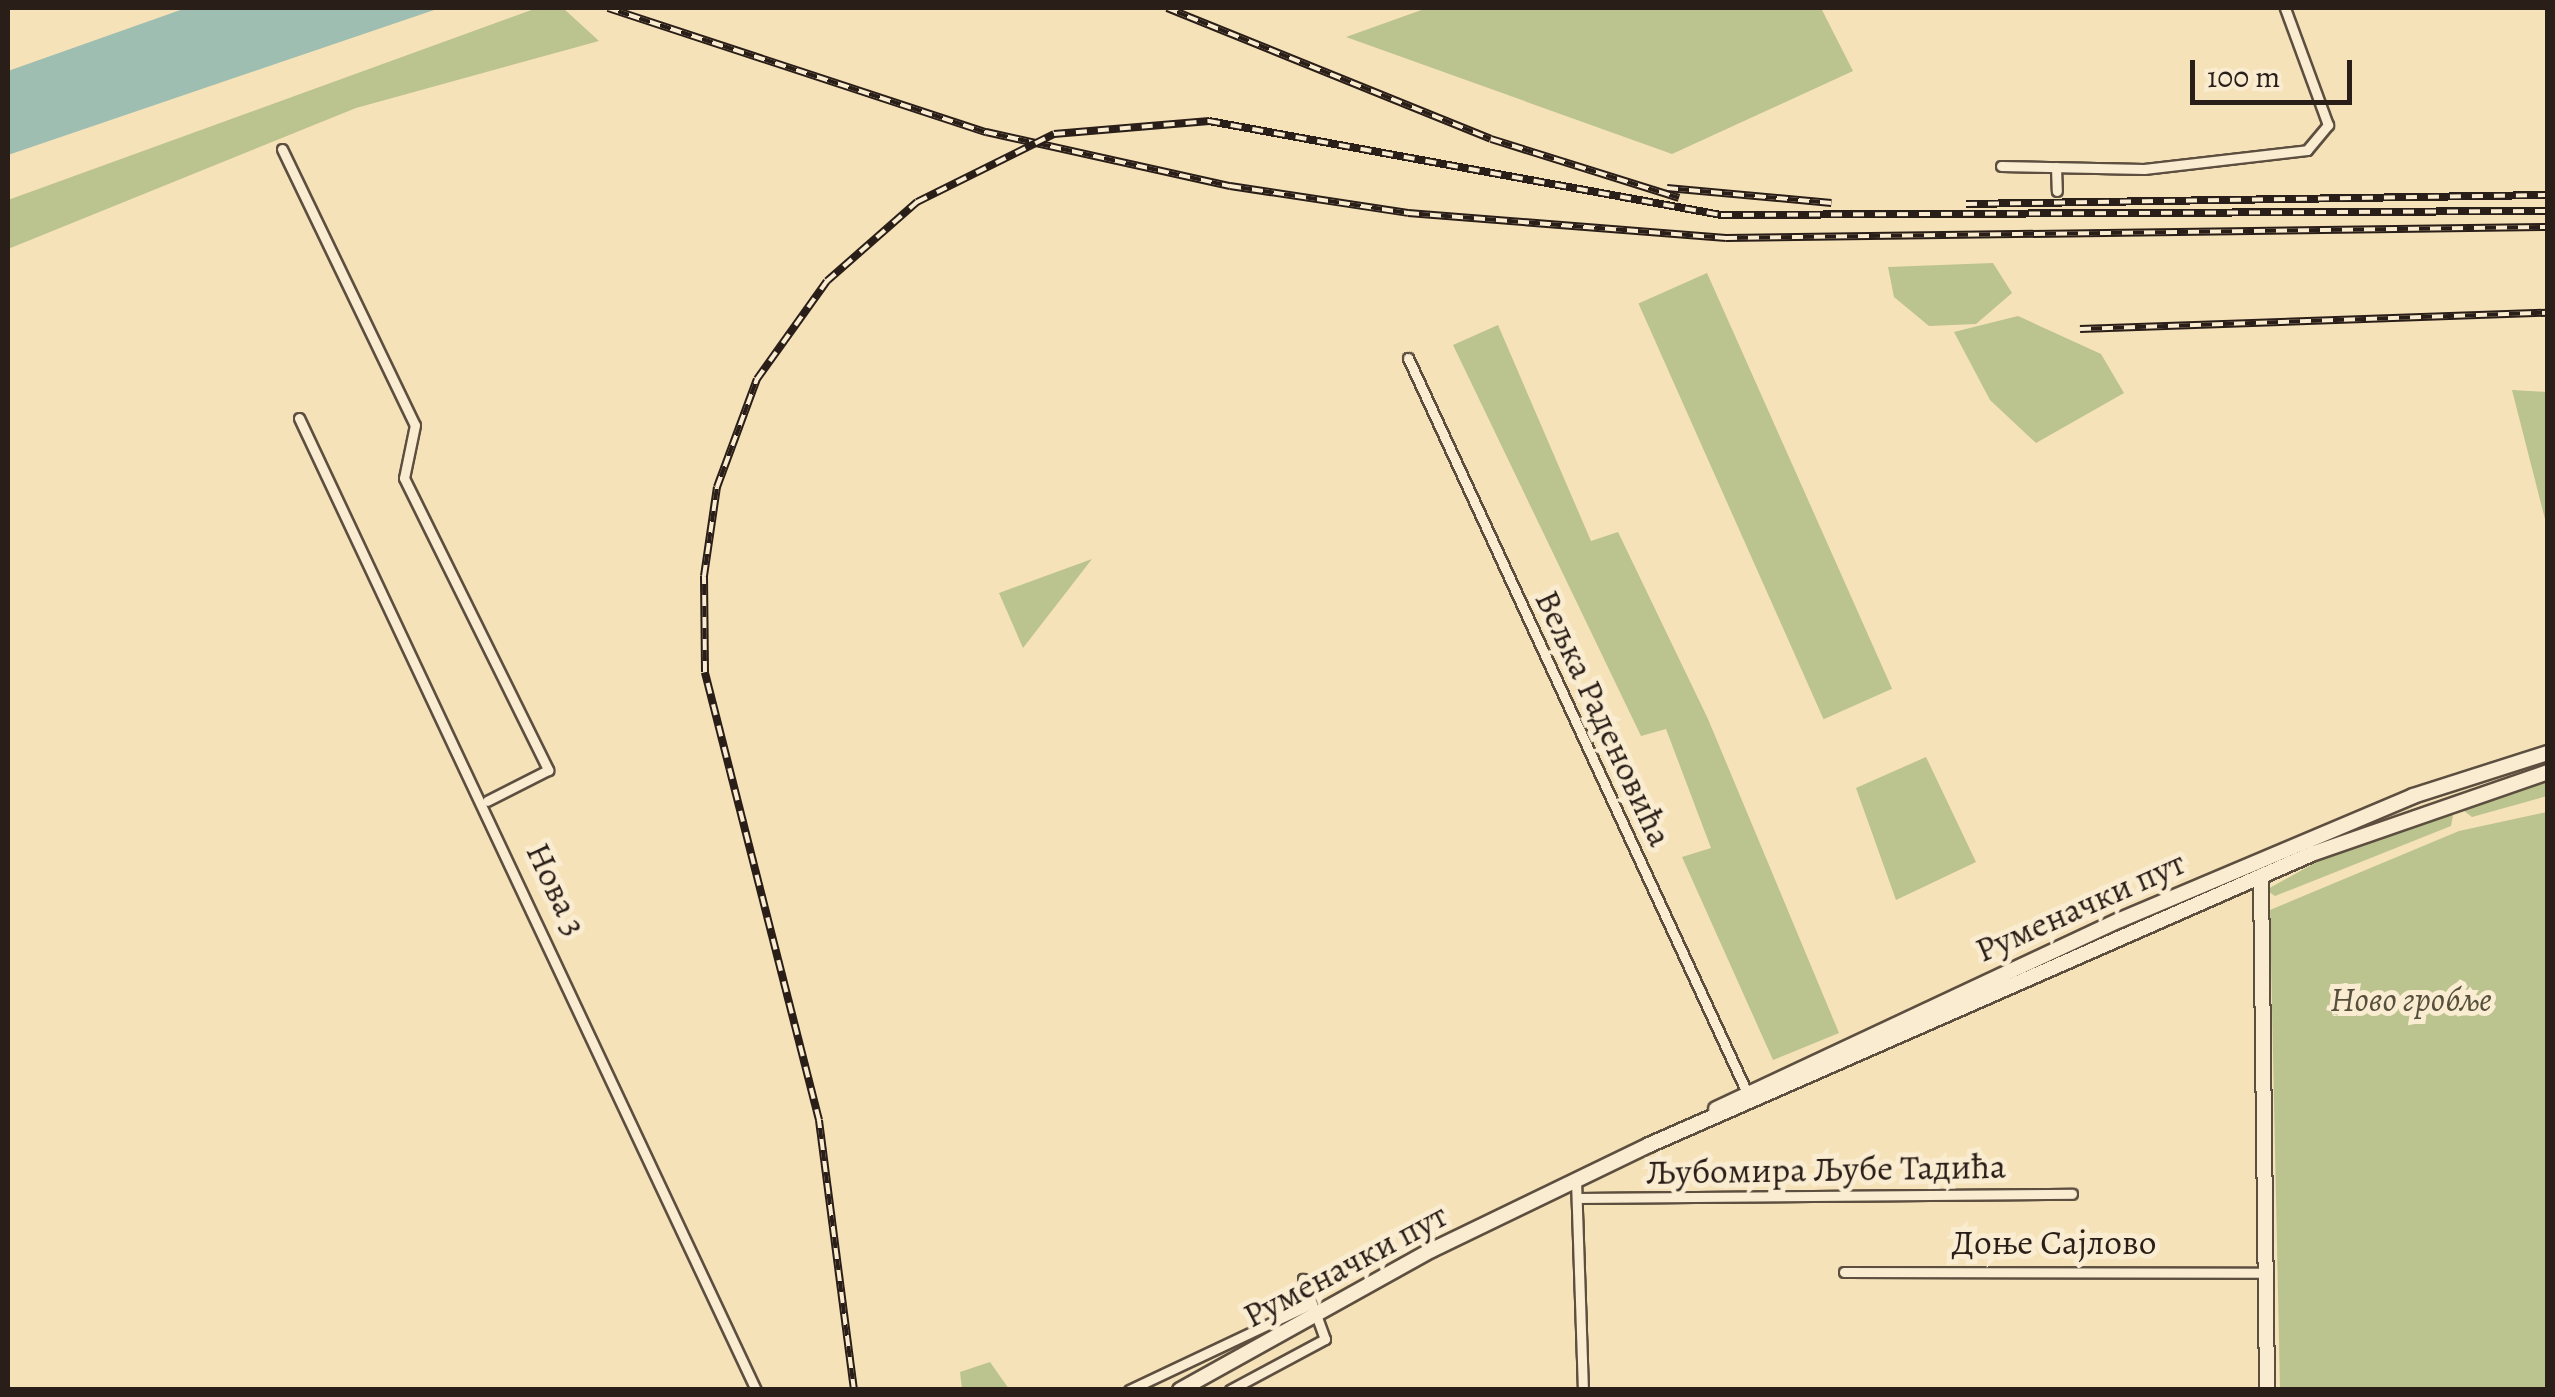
<!DOCTYPE html>
<html>
<head>
<meta charset="utf-8">
<style>
	body { margin:0 }
	#map { position:relative; width:2555px; height:1397px; overflow:hidden; background:#f6e2b8; font-family:Alegreya,serif }
	div>[style] { position:absolute }
	.green>* { inset:0; background:#bbc38f; transform-origin:0 0 }
	.water>* { inset:0; background:#9dbeb0 }
	.roads { filter:drop-shadow(2px 0 #5d4f40) drop-shadow(-2px 0 #5d4f40) drop-shadow(0 2px #5d4f40) drop-shadow(0 -2px #5d4f40) }
	.street>* { height:9px; margin:-4.5px; padding:0 4.5px; transform-origin:4.5px; border-radius:4.5px; background:#f9ecd1 }
	.secondary>* { height:14px; margin:-7px; padding:0 7px; transform-origin:7px; border-radius:7px; background:#f9ecd1 }
	.rail>* { height:8px; margin-top:-4px; transform-origin:0; background:repeating-linear-gradient(90deg,#f9ecd1 0 11px,#2a1e18 0 22px); box-sizing:border-box; border-block:2px solid #2a1e18 }
	span { translate:-50% -50%; white-space:nowrap; text-align:center; line-height:1.15; -webkit-text-stroke:10px #f9ecd1; paint-order:stroke }
	.street-label { font-size:35px; color:#2a1e18 }
	.park-label { font-size:35px; color:#56503c; font-style:italic }
	.frame { position:absolute; inset:0; border:10px solid #2a1e18; pointer-events:none }
	.scale { position:absolute; left:2190px; top:60px; width:162px; height:45px; box-sizing:border-box; border:5px solid #2a1e18; border-top:0; padding-left:12px; font-size:30px; line-height:35px; white-space:nowrap; color:#2a1e18; -webkit-text-stroke:8px #f9ecd1; paint-order:stroke }
</style>
</head>
<body>
<div id="map">
	<div class="green">
		<i style="clip-path:polygon(537px 8px,563px 8px,599px 41px,356px 108px,8px 249px,8px 200px)"></i>
		<i style="clip-path:polygon(1427px 8px,1821px 8px,1853px 71px,1672px 154px,1346px 37px)"></i>
		<i style="clip-path:polygon(1993px 263px,2012px 293px,1976px 324px,1929px 326px,1894px 297px,1888px 267px)"></i>
		<i style="left:1707px;top:273px;width:455px;height:75px;rotate:66deg"></i>
		<i style="clip-path:polygon(2018px 316px,2101px 354px,2124px 393px,2036px 443px,1990px 400px,1954px 332px)"></i>
		<i style="clip-path:polygon(1498px 325px,1591px 541px,1618px 532px,1708px 719px,1839px 1033px,1773px 1060px,1682px 857px,1711px 848px,1666px 729px,1641px 736px,1453px 345px)"></i>
		<i style="clip-path:polygon(2512px 390px,2547px 392px,2547px 527px)"></i>
		<i style="clip-path:polygon(1092px 559px,1023px 648px,999px 593px)"></i>
		<i style="clip-path:polygon(1926px 757px,1976px 862px,1896px 900px,1856px 788px)"></i>
		<i style="clip-path:polygon(2547px 778px,2547px 796px,2472px 817px,2463px 810px)"></i>
		<i style="clip-path:polygon(2454px 810px,2451px 826px,2275px 896px,2266px 890px,2338px 850px)"></i>
		<i style="clip-path:polygon(2547px 812px,2547px 1389px,2280px 1389px,2270px 910px,2459px 831px)"></i>
		<i style="clip-path:polygon(990px 1362px,1009px 1389px,962px 1389px,960px 1372px)"></i>
	</div>
	<div class="water">
		<i style="clip-path:polygon(186px 8px,440px 8px,8px 155px,8px 71px)"></i>
	</div>
	<div class="roads">
		<div class="street">
			<i style="left:282px;top:149px;width:306px;rotate:64.3deg"></i>
			<i style="left:415px;top:425px;width:54px;rotate:101.7deg"></i>
			<i style="left:404px;top:478px;width:326px;rotate:63.7deg"></i>
			<i style="left:548px;top:770px;width:68px;rotate:153.1deg"></i>
			<i style="left:2001px;top:166px;width:143px;rotate:1.2deg"></i>
			<i style="left:2144px;top:169px;width:164px;rotate:-6.6deg"></i>
			<i style="left:2307px;top:150px;width:33px;rotate:-50deg"></i>
			<i style="left:2328px;top:125px;width:125px;rotate:-110.2deg"></i>
			<i style="left:2056px;top:167px;width:24px;rotate:88deg"></i>
			<i style="left:1408px;top:358px;width:812px;rotate:65.23deg"></i>
			<i style="left:299px;top:418px;width:1074px;rotate:64.82deg"></i>
			<i style="left:1576px;top:1180px;width:210px;rotate:88.1deg"></i>
			<i style="left:1582px;top:1198px;width:490px;rotate:-0.5deg"></i>
			<i style="left:1844px;top:1272px;width:420px;rotate:0.1deg"></i>
			<i style="left:1129px;top:1390px;width:199px;rotate:-25.3deg"></i>
			<i style="left:1309px;top:1305px;width:27px;rotate:-103deg"></i>
			<i style="left:1303px;top:1279px;width:64px;rotate:69.9deg"></i>
			<i style="left:1325px;top:1339px;width:108px;rotate:151.8deg"></i>
		</div>
		<div class="secondary">
			<i style="left:2261px;top:876px;width:514px;rotate:89.33deg"></i>
			<i style="left:1716px;top:1109px;width:446px;rotate:-25.1deg"></i>
			<i style="left:2120px;top:920px;width:318px;rotate:-22.9deg"></i>
			<i style="left:2413px;top:796px;width:142px;rotate:-17.7deg"></i>
			<i style="left:1180px;top:1390px;width:288px;rotate:-29.1deg"></i>
			<i style="left:1432px;top:1250px;width:241px;rotate:-25.8deg"></i>
			<i style="left:1649px;top:1145px;width:726px;rotate:-23.71deg"></i>
			<i style="left:2314px;top:853px;width:248px;rotate:-19.1deg"></i>
		</div>
	</div>
	<div class="rail">
		<i style="left:608px;top:8px;width:398px;rotate:18.2deg"></i>
		<i style="left:986px;top:132px;width:250px;rotate:12.5deg"></i>
		<i style="left:1230px;top:186px;width:180px;rotate:8.6deg"></i>
		<i style="left:1408px;top:213px;width:319px;rotate:4.5deg"></i>
		<i style="left:1726px;top:238px;width:822px;rotate:-0.77deg"></i>
		<i style="left:1167px;top:8px;width:349px;rotate:22deg"></i>
		<i style="left:1491px;top:139px;width:197px;rotate:17.4deg"></i>
		<i style="left:1667px;top:188px;width:165px;rotate:5.2deg"></i>
		<i style="left:1966px;top:204px;width:582px;rotate:-0.89deg"></i>
		<i style="left:2080px;top:329px;width:468px;rotate:-2deg"></i>
		<i style="left:854px;top:1390px;width:272px;rotate:-97.4deg"></i>
		<i style="left:819px;top:1120px;width:462px;rotate:-104.3deg"></i>
		<i style="left:705px;top:672px;width:96px;rotate:-90.6deg"></i>
		<i style="left:704px;top:576px;width:90px;rotate:-81.7deg"></i>
		<i style="left:717px;top:487px;width:115px;rotate:-69.7deg"></i>
		<i style="left:757px;top:379px;width:120px;rotate:-54.5deg"></i>
		<i style="left:827px;top:281px;width:120px;rotate:-41.3deg"></i>
		<i style="left:917px;top:202px;width:153px;rotate:-26.4deg"></i>
		<i style="left:1054px;top:134px;width:156px;rotate:-4.8deg"></i>
		<i style="left:1209px;top:121px;width:521px;rotate:10.4deg"></i>
		<i style="left:1721px;top:215px;width:827px;rotate:-0.28deg"></i>
	</div>
	<div class="street-label">
		<span style="left:1604px;top:718px;rotate:65deg">Вељка Раденовића</span>
		<span style="left:557px;top:889px;rotate:65deg">Нова 3</span>
		<span style="left:2080px;top:906px;rotate:-24deg">Руменачки пут</span>
		<span style="left:1826px;top:1169px;rotate:-1deg">Љубомира Љубе Тадића</span>
		<span style="left:2054px;top:1242px">Доње Сајлово</span>
		<span style="left:1345px;top:1265px;rotate:-28deg">Руменачки пут</span>
	</div>
	<div class="park-label">
		<span style="left:2411px;top:999px">Ново гробље</span>
	</div>
	<div class="frame"></div>
	<div class="scale">100 m</div>
</div>
</body>
</html>
